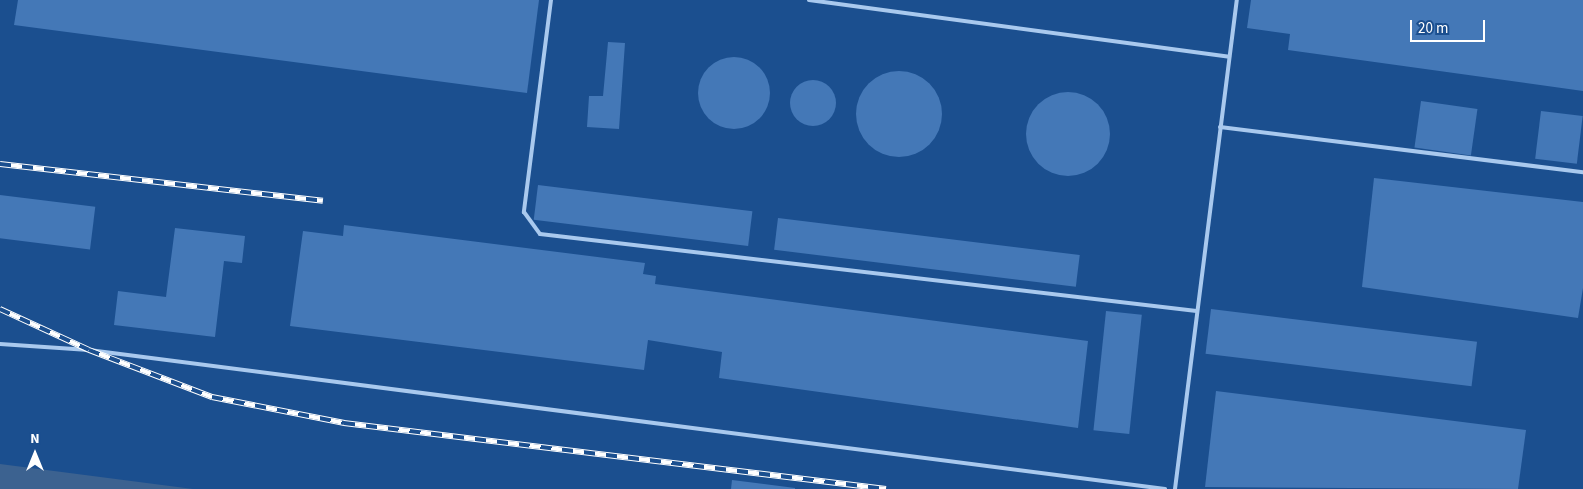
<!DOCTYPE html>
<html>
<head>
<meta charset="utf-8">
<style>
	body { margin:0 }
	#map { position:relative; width:1583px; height:489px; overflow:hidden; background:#1b4f8f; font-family:"Source Sans 3",sans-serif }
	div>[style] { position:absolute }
	.water>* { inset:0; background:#3c6290 }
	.building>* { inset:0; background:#4478b7; transform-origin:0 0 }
	.round { border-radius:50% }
	.lane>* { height:4px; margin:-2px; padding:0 2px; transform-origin:2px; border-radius:2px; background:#a9c9ee }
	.rail>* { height:5.5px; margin-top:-2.75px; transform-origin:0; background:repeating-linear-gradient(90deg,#1b4f8f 0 11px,#fff 0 22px); box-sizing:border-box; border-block:1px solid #fff }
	span { translate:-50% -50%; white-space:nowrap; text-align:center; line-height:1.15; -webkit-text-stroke:4px #1b4f8f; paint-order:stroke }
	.north { position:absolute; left:10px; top:429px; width:50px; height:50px; -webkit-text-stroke:4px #1b4f8f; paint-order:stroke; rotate:0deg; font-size:14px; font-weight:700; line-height:20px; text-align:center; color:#fff }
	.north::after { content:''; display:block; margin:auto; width:18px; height:22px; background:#fff; clip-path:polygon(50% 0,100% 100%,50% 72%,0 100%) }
	.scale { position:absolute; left:1410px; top:20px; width:75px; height:22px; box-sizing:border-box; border:2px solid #fff; border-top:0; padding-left:6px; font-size:15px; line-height:18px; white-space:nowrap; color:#fff; -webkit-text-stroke:4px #1b4f8f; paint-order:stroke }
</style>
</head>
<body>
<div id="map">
	<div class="water">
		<i style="clip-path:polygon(0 464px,193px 489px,0 489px)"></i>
	</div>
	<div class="building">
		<i style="clip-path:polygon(18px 0,539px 0,527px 93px,14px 25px)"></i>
		<i style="clip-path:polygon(1251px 0,1583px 0,1583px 91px,1288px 50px,1290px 34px,1247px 28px)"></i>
		<i style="clip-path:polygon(608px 42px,625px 43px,619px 129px,587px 127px,589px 96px,603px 96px)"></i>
		<i class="round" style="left:698px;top:57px;width:72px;height:72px"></i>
		<i class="round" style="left:856px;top:71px;width:86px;height:86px"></i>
		<i class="round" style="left:790px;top:80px;width:46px;height:46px"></i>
		<i class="round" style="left:1026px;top:92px;width:84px;height:84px"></i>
		<i style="left:1421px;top:101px;width:57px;height:47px;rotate:8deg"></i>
		<i style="left:1541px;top:111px;width:42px;height:48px;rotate:7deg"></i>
		<i style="clip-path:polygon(1374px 178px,1583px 202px,1583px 288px,1578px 318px,1362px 287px)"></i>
		<i style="left:538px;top:185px;width:216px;height:35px;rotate:7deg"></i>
		<i style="left:0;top:195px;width:96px;height:43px;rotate:7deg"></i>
		<i style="left:778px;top:218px;width:304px;height:32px;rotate:7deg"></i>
		<i style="clip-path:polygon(344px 225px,645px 263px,643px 274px,656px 276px,655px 284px,1088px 341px,1078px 428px,719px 378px,722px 352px,648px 340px,644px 370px,290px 326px,303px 231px,343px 236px)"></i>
		<i style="clip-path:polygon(175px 228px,245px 236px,242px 263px,224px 261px,215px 337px,114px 325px,118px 291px,166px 297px)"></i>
		<i style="left:1211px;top:309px;width:268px;height:45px;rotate:7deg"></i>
		<i style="left:1106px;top:311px;width:36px;height:120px;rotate:6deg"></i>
		<i style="clip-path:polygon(1216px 391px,1526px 430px,1518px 489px,1205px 487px)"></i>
		<i style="clip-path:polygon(732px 480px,795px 488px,795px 489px,731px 489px)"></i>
	</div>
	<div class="lane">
		<i style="left:551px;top:0;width:214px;rotate:97.3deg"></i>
		<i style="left:524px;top:212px;width:27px;rotate:54deg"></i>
		<i style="left:540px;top:234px;width:661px;rotate:6.68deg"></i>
		<i style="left:809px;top:0;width:424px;rotate:7.7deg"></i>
		<i style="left:1220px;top:127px;width:366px;rotate:7.1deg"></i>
		<i style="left:0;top:344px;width:89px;rotate:3.9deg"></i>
		<i style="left:89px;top:350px;width:1085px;rotate:7.36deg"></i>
		<i style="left:1175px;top:489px;width:493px;rotate:-82.8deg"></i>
	</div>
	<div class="rail">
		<i style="left:0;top:164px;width:325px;rotate:6.5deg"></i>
		<i style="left:0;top:309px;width:98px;rotate:24.7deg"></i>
		<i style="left:89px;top:350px;width:132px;rotate:20.9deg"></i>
		<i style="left:212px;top:397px;width:135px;rotate:11.1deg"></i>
		<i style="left:344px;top:423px;width:546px;rotate:6.94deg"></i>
	</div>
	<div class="north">N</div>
	<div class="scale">20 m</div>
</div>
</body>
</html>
